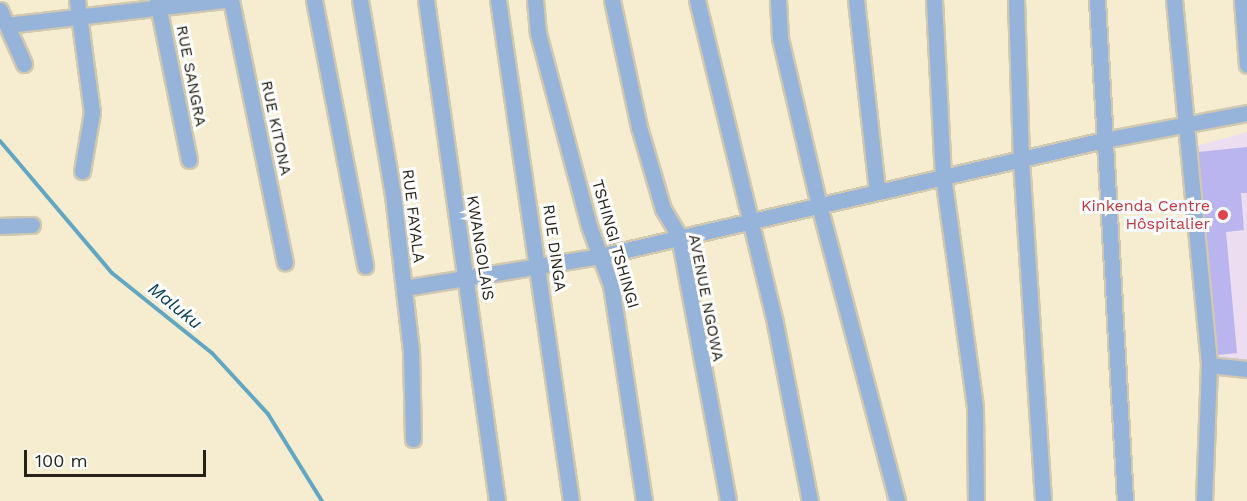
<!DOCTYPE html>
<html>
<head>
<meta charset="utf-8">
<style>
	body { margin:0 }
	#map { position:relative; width:1247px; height:501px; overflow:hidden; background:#f6edd1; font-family:"Work Sans",sans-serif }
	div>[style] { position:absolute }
	.medical>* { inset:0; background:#ecddf0 }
	.stream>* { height:4px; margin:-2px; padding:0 2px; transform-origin:2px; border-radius:2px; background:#62a6c2 }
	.building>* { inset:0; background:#bab5ee }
	.roads { filter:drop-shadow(2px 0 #d0c8b0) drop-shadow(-2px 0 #d0c8b0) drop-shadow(0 2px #d0c8b0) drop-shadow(0 -2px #d0c8b0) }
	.minor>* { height:15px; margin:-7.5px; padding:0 7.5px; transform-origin:7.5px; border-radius:7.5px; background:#96b3d9 }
	.dots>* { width:16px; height:16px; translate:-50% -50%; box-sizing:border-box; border:3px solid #fff; border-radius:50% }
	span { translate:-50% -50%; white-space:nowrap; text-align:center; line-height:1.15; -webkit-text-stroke:6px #fff; paint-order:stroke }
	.street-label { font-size:16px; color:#252218 }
	.health-label { font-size:16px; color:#be3a42 }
	.right { translate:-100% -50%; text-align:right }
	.water-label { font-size:18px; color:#003c50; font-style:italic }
	.scale { position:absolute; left:24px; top:450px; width:182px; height:27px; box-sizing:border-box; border:3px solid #252218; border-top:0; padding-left:8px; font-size:18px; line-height:21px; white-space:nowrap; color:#252218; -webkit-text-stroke:4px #fff; paint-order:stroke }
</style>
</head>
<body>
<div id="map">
	<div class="medical">
		<i style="clip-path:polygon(1247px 132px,1247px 363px,1214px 359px,1193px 147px)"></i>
	</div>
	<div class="stream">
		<i style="left:0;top:141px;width:173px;rotate:49.7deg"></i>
		<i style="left:112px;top:273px;width:128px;rotate:38.7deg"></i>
		<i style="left:212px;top:353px;width:83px;rotate:47.4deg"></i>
		<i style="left:268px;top:414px;width:102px;rotate:58.2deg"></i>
	</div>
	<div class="building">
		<i style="clip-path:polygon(1247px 147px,1247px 193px,1241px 193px,1244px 230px,1226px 232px,1237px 353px,1218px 355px,1198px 152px)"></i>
	</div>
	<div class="roads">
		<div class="minor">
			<i style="left:77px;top:0;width:113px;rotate:82.4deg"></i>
			<i style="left:92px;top:112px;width:60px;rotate:99.6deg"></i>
			<i style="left:157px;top:0;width:163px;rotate:78.7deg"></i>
			<i style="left:231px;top:0;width:268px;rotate:78.4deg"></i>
			<i style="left:314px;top:0;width:271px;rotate:79.1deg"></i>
			<i style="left:360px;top:0;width:198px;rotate:80.4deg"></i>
			<i style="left:393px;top:195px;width:156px;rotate:83.4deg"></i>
			<i style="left:411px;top:350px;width:89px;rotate:88.7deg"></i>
			<i style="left:426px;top:0;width:506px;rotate:81.93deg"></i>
			<i style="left:498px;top:0;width:506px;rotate:81.71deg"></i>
			<i style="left:535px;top:0;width:33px;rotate:85deg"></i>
			<i style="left:538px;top:33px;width:200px;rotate:75.2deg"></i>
			<i style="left:589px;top:226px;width:63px;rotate:69.6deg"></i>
			<i style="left:611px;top:285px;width:219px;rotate:81.3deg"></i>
			<i style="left:612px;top:0;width:130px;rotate:78deg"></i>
			<i style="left:639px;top:127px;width:85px;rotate:73.7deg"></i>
			<i style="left:663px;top:209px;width:31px;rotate:59deg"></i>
			<i style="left:679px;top:236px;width:269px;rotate:79.5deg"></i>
			<i style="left:697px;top:0;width:332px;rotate:76.4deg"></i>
			<i style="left:775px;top:323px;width:181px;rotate:78.9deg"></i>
			<i style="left:778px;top:0;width:38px;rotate:87deg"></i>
			<i style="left:780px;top:38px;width:171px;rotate:76.9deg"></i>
			<i style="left:819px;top:205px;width:306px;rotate:75.2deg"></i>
			<i style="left:856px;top:0;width:191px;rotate:83.7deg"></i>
			<i style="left:934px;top:0;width:176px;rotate:87.1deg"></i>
			<i style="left:943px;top:176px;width:234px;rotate:82.1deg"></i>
			<i style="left:975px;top:408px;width:93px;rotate:89.4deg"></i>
			<i style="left:1016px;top:0;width:160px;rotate:88.2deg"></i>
			<i style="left:1021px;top:160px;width:342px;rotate:86.3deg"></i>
			<i style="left:1097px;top:0;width:502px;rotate:86.8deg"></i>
			<i style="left:1174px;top:0;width:367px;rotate:84.5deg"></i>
			<i style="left:1209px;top:365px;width:136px;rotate:92.1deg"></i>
			<i style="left:1242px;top:0;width:65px;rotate:85.6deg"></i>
			<i style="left:0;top:10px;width:59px;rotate:66deg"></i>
			<i style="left:7px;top:25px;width:218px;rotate:-6.6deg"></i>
			<i style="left:0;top:226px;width:32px;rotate:-2deg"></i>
			<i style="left:404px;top:288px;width:199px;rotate:-9.3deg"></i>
			<i style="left:600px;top:256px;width:517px;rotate:-12.96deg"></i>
			<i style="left:1104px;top:140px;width:146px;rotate:-10.7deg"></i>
			<i style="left:1209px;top:365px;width:38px;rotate:6deg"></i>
		</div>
	</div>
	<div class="dots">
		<i style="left:1223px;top:215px;background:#e0444e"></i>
	</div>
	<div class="street-label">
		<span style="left:191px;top:76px;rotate:79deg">RUE SANGRA</span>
		<span style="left:276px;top:128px;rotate:78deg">RUE KITONA</span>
		<span style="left:413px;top:216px;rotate:83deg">RUE FAYALA</span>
		<span style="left:615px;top:244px;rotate:74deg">TSHINGI TSHINGI</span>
		<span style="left:480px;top:248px;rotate:81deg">KWANGOLAIS</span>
		<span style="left:554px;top:248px;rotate:82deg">RUE DINGA</span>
		<span style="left:706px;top:298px;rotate:79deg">AVENUE NGOWA</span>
	</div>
	<div class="health-label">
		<span class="right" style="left:1210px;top:215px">Kinkenda Centre<br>Hôspitalier</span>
	</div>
	<div class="water-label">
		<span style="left:175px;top:306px;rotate:39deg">Maluku</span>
	</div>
	<div class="scale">100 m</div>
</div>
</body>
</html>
